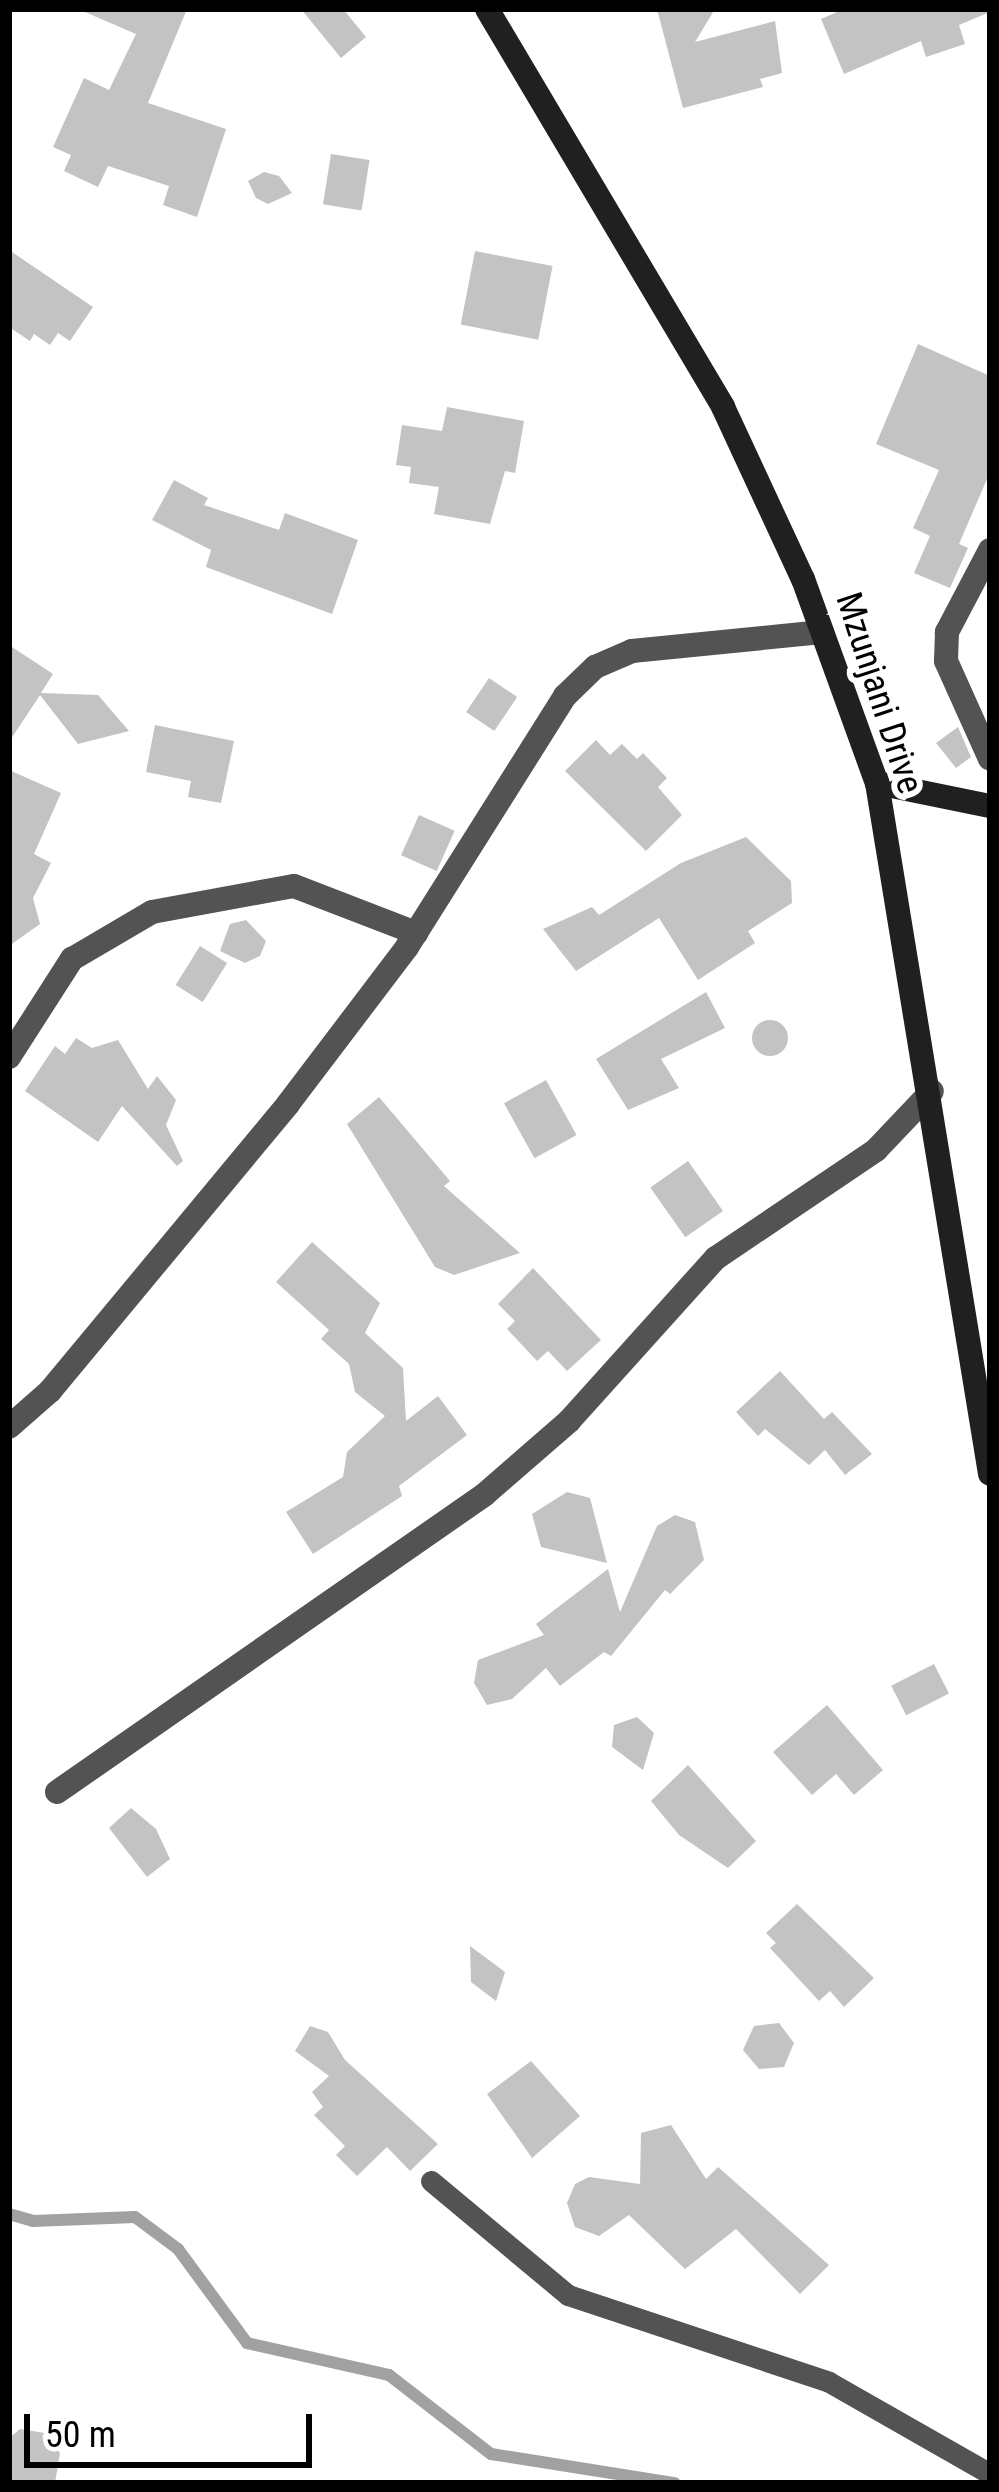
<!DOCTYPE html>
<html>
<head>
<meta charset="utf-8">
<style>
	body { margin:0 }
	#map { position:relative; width:999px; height:2492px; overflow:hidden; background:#fff; font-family:"Roboto Condensed",sans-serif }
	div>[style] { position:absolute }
	.stream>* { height:12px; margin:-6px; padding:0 6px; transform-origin:6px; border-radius:6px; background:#a1a1a1 }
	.building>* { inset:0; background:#c3c3c3; transform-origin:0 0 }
	.round { border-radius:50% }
	.lane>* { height:21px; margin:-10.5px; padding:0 10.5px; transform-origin:10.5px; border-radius:10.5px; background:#535353 }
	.street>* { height:24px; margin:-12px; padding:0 12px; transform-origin:12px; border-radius:12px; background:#535353 }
	.secondary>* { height:24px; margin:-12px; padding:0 12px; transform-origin:12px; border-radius:12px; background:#202020 }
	span { translate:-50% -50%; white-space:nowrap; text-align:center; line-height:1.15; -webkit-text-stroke:12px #fff; paint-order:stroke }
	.street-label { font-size:36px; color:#000 }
	.frame { position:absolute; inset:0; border:12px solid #000; pointer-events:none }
	.scale { position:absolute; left:24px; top:2414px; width:288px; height:54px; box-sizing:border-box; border:6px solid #000; border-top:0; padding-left:15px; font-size:36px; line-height:42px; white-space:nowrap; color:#000; -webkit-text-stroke:9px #fff; paint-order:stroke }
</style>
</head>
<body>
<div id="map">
	<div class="stream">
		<i style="left:9px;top:2214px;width:25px;rotate:16deg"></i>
		<i style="left:33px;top:2221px;width:102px;rotate:-2.2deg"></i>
		<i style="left:135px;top:2217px;width:54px;rotate:36.7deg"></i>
		<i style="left:178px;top:2249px;width:117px;rotate:53.7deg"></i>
		<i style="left:247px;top:2343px;width:146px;rotate:12.7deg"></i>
		<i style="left:389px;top:2375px;width:129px;rotate:37.8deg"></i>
		<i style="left:491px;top:2454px;width:186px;rotate:9deg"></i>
	</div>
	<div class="building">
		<i style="clip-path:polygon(78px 9px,187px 9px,148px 103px,226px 129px,197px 217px,163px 205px,169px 186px,108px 166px,98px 187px,64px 171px,71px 155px,53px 147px,84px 78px,109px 90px,136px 34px)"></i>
		<i style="clip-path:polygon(301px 9px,343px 9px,366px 37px,341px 58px)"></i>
		<i style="clip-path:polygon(657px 9px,715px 9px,695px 42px,775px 21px,782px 73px,760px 79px,763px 87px,683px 108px)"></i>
		<i style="clip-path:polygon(844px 9px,990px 9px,990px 12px,959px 25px,965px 44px,926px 57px,921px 41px,844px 74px,821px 19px)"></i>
		<i style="left:331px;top:154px;width:39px;height:51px;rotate:9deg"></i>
		<i style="clip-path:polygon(264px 172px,279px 176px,292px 193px,268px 204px,256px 198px,248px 181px)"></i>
		<i style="clip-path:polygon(9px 250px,93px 307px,70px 341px,58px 333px,50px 345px,34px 334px,30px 341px,9px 327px)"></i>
		<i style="left:475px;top:251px;width:79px;height:75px;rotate:11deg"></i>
		<i style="clip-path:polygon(918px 344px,990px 376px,990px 472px,959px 544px,968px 548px,950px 588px,914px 573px,930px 536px,913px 528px,939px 470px,876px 444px)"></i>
		<i style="clip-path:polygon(447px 407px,524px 421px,515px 473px,505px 471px,490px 524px,434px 514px,439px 487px,409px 483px,411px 467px,396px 465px,402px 425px,442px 431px)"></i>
		<i style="clip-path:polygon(174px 480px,208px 498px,204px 505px,279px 530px,285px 513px,358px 540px,332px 614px,206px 567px,211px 550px,152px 520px)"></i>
		<i style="clip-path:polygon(9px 645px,53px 674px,41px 693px,98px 695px,129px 731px,78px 744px,40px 695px,9px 742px)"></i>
		<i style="left:489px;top:678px;width:34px;height:41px;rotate:34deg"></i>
		<i style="clip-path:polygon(155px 725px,234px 741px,221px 803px,188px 797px,191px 781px,146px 772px)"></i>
		<i style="clip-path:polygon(958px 727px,971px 757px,956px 768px,936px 743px)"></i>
		<i style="clip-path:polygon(596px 740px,610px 755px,622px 744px,637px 759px,643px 753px,667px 778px,658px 787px,682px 815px,646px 851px,565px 771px)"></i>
		<i style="clip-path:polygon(9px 770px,61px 793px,34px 854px,51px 863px,33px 898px,40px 924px,9px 946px)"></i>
		<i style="left:419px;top:815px;width:39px;height:44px;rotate:24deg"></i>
		<i style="clip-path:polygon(746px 837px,791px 881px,792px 903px,748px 931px,755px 943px,698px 980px,659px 918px,576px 971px,543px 929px,592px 907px,599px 915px,681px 863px)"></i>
		<i style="clip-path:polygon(246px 920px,266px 941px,260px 956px,245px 963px,220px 951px,230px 924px)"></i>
		<i style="left:200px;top:946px;width:32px;height:46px;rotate:32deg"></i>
		<i style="clip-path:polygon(706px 992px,725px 1028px,661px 1059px,679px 1088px,628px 1110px,596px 1059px)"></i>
		<i class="round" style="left:752px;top:1020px;width:36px;height:36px"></i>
		<i style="clip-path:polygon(76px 1038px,92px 1048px,118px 1040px,148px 1089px,157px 1076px,176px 1100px,166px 1125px,183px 1161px,177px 1166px,122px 1106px,98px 1142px,25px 1091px,55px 1046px,65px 1054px)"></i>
		<i style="left:546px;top:1080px;width:63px;height:48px;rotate:61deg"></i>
		<i style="clip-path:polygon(379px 1097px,450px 1181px,444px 1186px,520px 1253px,454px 1275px,435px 1267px,347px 1124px)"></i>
		<i style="left:688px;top:1161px;width:61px;height:46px;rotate:55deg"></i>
		<i style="clip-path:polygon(312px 1242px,380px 1303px,365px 1333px,403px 1368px,406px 1421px,438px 1396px,467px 1435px,399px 1486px,402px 1496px,313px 1554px,286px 1512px,343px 1477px,347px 1452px,385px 1416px,355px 1392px,349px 1364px,321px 1339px,329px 1330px,276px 1282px)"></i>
		<i style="clip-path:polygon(533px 1268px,601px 1340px,567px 1371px,548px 1351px,537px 1361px,507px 1329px,515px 1321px,498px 1304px)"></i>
		<i style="clip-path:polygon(780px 1371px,824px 1419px,832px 1412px,872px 1454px,845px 1475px,825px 1450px,809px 1465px,765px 1429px,758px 1436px,736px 1412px)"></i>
		<i style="clip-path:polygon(567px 1492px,590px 1498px,607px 1563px,541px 1547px,532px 1514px)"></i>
		<i style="clip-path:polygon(675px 1515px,695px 1522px,704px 1560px,670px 1594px,665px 1590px,611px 1656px,604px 1652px,560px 1686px,546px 1668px,512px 1699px,487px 1705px,474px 1683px,478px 1660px,544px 1635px,536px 1624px,608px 1569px,620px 1612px,657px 1526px)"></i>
		<i style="left:934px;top:1664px;width:33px;height:48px;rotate:63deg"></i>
		<i style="clip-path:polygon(827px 1705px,883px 1770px,854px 1795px,836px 1774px,812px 1795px,773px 1752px)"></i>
		<i style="clip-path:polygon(637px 1717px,654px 1733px,643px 1770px,612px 1747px,614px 1725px)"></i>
		<i style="clip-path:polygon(688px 1765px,756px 1841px,728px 1868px,679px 1835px,651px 1801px)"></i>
		<i style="clip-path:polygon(131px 1808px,156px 1829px,170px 1859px,147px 1877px,109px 1828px)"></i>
		<i style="clip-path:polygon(797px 1904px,874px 1978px,844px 2007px,830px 1991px,819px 2001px,770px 1948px,776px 1943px,766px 1933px)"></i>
		<i style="clip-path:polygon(470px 1946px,505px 1972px,496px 2001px,471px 1982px)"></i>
		<i style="clip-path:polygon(779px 2023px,794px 2043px,784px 2067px,759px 2069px,743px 2050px,754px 2026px)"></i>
		<i style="clip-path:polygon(310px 2026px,328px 2032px,345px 2060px,438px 2144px,410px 2171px,387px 2147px,357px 2176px,336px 2155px,345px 2146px,314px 2115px,323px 2107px,312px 2092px,329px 2076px,295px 2051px)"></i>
		<i style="clip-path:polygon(531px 2061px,580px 2116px,532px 2158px,487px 2094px)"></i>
		<i style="clip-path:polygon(671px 2125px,706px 2179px,718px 2167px,829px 2265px,800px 2294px,736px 2229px,685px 2269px,629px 2215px,599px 2236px,575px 2227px,567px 2203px,575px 2184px,589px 2177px,640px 2184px,641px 2133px)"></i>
		<i style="clip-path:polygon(20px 2429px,45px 2433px,60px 2453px,55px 2483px,9px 2483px,9px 2438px)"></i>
	</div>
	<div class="lane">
		<i style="left:431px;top:2181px;width:178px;rotate:39.8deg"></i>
		<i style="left:568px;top:2295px;width:275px;rotate:18.4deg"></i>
		<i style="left:829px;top:2382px;width:185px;rotate:29.7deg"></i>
	</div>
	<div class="street">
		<i style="left:990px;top:550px;width:93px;rotate:117.7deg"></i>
		<i style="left:947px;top:632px;width:29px;rotate:92deg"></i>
		<i style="left:946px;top:661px;width:107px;rotate:65.8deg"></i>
		<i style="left:9px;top:1057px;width:117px;rotate:-57.3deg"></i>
		<i style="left:72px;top:959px;width:93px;rotate:-30.4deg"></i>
		<i style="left:152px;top:912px;width:144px;rotate:-10.4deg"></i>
		<i style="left:294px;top:886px;width:131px;rotate:21.1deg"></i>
		<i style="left:9px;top:1427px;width:55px;rotate:-41.3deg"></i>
		<i style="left:50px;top:1391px;width:373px;rotate:-50.3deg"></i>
		<i style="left:288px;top:1104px;width:197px;rotate:-52.8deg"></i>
		<i style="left:407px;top:947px;width:297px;rotate:-57.8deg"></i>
		<i style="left:565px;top:696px;width:42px;rotate:-44deg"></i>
		<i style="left:595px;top:667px;width:40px;rotate:-23.4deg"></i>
		<i style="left:632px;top:651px;width:191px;rotate:-5.7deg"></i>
		<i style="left:57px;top:1792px;width:520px;rotate:-34.82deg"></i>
		<i style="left:484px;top:1495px;width:113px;rotate:-41deg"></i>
		<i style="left:569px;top:1421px;width:219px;rotate:-48deg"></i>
		<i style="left:716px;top:1258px;width:193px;rotate:-34deg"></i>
		<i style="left:876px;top:1150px;width:81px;rotate:-46.5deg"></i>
	</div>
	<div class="secondary">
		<i style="left:487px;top:9px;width:463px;rotate:59.3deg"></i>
		<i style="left:723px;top:407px;width:190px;rotate:65.1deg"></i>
		<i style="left:803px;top:579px;width:217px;rotate:70.1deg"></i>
		<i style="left:877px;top:783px;width:700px;rotate:80.71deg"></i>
		<i style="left:877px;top:783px;width:115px;rotate:11.5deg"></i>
	</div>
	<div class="street-label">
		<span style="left:879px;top:693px;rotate:72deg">Mzunjani Drive</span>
	</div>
	<div class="frame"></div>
	<div class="scale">50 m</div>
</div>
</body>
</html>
